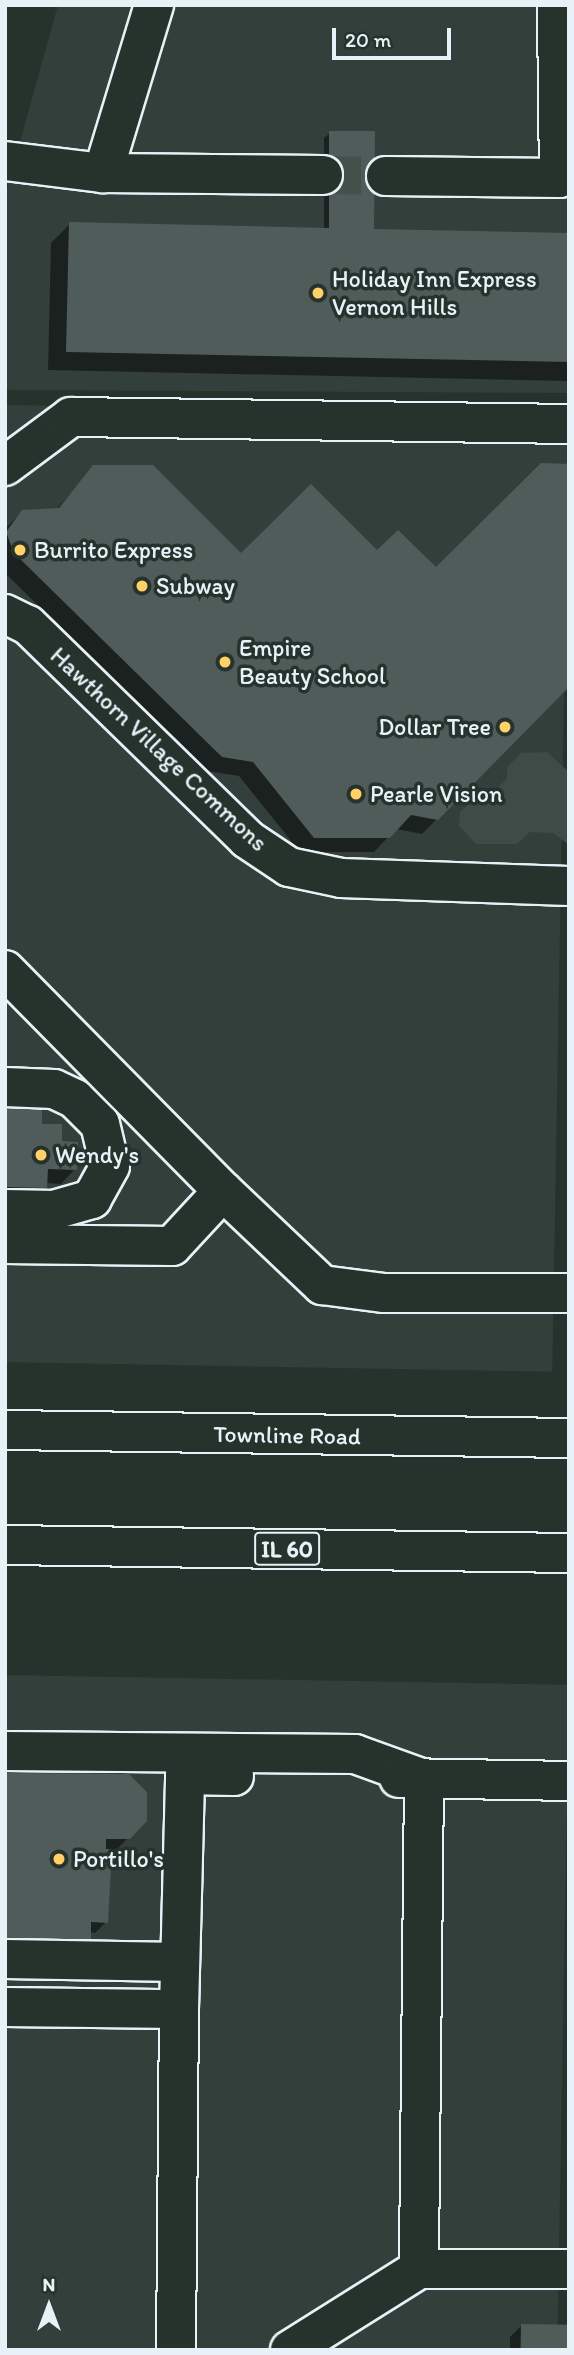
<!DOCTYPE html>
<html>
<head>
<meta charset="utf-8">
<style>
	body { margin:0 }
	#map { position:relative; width:574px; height:2355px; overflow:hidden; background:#26332d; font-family:Itim,sans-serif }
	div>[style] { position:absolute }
	.built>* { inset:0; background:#333f3a; transform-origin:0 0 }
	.green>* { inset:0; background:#3e4b47 }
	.shadow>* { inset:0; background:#0007 }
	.building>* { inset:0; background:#505c59; transform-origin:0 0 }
	.minor-tunnel>* { height:38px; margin-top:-19px; transform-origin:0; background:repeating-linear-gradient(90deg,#43504b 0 38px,transparent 0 57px) }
	.roads { filter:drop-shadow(2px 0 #e8f1f8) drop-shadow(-2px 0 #e8f1f8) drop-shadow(0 2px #e8f1f8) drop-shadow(0 -2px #e8f1f8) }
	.minor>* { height:38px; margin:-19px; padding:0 19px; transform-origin:19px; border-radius:19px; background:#26332d }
	.major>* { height:38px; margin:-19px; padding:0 19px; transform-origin:19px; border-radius:19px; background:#26332d }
	.dots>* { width:19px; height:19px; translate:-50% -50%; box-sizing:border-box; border:4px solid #26332d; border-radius:50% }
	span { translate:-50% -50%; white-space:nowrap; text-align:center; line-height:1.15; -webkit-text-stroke:7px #26332d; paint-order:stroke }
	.shield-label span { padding:2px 5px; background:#26332d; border:2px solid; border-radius:5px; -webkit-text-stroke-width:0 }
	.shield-label { font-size:23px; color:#e8f1f8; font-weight:700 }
	.poi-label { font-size:24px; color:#e8f1f8 }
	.left { translate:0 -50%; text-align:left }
	.right { translate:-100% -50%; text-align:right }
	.street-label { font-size:24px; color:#e8f1f8 }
	.frame { position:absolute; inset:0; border:7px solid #e8f1f8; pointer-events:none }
	.north { position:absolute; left:14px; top:2271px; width:70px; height:70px; -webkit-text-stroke:5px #26332d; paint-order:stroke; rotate:0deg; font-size:19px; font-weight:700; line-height:28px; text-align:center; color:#e8f1f8 }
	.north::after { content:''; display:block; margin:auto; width:24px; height:32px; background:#e8f1f8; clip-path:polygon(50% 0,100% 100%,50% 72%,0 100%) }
	.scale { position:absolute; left:332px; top:28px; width:119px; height:32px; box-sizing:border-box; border:4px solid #e8f1f8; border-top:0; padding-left:9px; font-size:21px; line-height:24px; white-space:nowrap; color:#e8f1f8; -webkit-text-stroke:5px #26332d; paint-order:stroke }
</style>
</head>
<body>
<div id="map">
	<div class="built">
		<i style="clip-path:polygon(58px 5px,569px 5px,569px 393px,5px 390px,5px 196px)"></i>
		<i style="left:5px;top:405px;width:564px;height:957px;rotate:1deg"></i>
		<i style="left:5px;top:1675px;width:564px;height:675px;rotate:1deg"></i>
	</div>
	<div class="green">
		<i style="clip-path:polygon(547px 752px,569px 772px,569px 845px,553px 833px,530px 832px,517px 844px,476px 844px,459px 826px,460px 812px,474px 799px,487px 798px,507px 779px,507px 767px,521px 753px)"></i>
	</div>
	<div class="shadow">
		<i style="clip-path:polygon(330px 133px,373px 230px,569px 235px,569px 381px,48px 370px,51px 243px,70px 224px,324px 229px,324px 138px)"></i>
		<i style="clip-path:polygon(94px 467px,241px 556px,377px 553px,436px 569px,569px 685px,422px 834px,396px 829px,374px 852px,300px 852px,239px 776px,207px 771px,5px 573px,7px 527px,22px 512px,56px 510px)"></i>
		<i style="clip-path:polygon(5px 1105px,40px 1125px,60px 1143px,75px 1169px,61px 1184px,46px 1183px,31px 1202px,5px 1201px)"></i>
		<i style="clip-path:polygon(5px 1774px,146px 1820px,117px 1849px,110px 1849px,106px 1922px,95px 1933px,89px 1932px,89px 1940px,78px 1951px,5px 1950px)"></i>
		<i style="clip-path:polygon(521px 2326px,569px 2350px,510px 2350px,510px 2337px)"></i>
	</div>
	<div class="building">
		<i style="clip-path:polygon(329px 131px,375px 131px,374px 229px,569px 233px,569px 362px,66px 352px,69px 222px,329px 228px)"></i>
		<i style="clip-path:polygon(541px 463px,569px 464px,569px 687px,438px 820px,411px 815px,390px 838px,314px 838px,253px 762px,222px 757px,14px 553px,6px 532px,22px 510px,59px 508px,93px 465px,153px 465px,241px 553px,311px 484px,377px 550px,398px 530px,436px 567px)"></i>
		<i style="clip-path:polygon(5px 1104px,42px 1104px,42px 1124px,62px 1124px,62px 1141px,78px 1142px,77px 1170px,48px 1169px,47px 1188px,5px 1187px)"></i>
		<i style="clip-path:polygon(5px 1773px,129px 1774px,147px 1792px,147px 1821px,130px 1839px,106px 1839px,106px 1849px,112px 1849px,108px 1923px,91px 1922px,91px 1940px,5px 1940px)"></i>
		<i style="left:521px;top:2324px;width:48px;height:26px;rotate:1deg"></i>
	</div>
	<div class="minor-tunnel">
		<i style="left:323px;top:175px;width:63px;rotate:0.9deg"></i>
	</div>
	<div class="roads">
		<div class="minor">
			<i style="left:154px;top:5px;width:176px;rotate:106.9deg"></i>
			<i style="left:103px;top:173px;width:220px;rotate:0.5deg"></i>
			<i style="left:5px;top:161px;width:99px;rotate:7deg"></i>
			<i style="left:386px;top:176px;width:173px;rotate:0.7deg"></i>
			<i style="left:559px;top:178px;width:173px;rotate:-90.7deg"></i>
			<i style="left:5px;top:466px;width:82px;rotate:-36.6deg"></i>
			<i style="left:71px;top:417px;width:498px;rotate:0.8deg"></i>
			<i style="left:5px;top:614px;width:25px;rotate:26deg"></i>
			<i style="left:28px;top:625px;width:306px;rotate:44.3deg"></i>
			<i style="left:247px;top:839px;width:50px;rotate:33.7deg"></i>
			<i style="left:289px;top:867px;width:53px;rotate:11.9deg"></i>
			<i style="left:341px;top:878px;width:228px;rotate:2deg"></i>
			<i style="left:5px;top:970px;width:310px;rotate:45.4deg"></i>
			<i style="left:223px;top:1191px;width:137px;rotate:43.5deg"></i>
			<i style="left:322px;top:1285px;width:63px;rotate:7.4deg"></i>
			<i style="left:384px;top:1293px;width:185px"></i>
			<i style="left:5px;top:1087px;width:49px;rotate:2.3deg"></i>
			<i style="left:54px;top:1089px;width:23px;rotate:25deg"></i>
			<i style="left:75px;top:1099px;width:35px;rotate:45deg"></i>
			<i style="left:100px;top:1124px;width:43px;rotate:76.6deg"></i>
			<i style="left:110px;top:1166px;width:38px;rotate:119deg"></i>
			<i style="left:92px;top:1199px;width:40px;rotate:164deg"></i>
			<i style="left:54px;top:1210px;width:49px;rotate:-178.8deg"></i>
			<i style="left:5px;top:1244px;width:167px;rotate:0.7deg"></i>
			<i style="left:172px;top:1246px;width:75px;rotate:-47.2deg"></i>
			<i style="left:5px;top:1751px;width:350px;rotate:0.5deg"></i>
			<i style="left:355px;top:1754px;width:73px;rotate:19.9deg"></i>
			<i style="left:424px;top:1779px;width:490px;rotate:90.6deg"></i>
			<i style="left:399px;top:1778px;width:170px;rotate:1deg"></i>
			<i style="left:5px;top:1959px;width:175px;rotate:1deg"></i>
			<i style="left:5px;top:2007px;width:174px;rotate:0.7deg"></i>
			<i style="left:179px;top:2009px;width:234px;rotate:-88.5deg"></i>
			<i style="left:185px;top:1775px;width:49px;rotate:1.2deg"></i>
			<i style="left:176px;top:2350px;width:341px;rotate:-89.5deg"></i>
			<i style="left:290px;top:2350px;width:152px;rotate:-32.1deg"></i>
			<i style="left:419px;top:2269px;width:150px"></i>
		</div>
		<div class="major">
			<i style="left:5px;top:1430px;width:564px;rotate:0.81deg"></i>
			<i style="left:5px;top:1545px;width:564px;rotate:0.81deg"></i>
		</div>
	</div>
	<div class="dots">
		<i style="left:318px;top:293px;background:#ffd166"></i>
		<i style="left:20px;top:550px;background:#ffd166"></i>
		<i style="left:142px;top:586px;background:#ffd166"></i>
		<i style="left:225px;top:662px;background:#ffd166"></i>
		<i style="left:505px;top:727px;background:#ffd166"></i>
		<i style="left:356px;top:794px;background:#ffd166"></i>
		<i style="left:41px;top:1155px;background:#ffd166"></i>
		<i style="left:59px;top:1859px;background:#ffd166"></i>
	</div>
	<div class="shield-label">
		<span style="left:287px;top:1549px">IL 60</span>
	</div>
	<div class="poi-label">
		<span class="left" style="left:332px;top:293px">Holiday Inn Express<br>Vernon Hills</span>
		<span class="left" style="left:34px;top:550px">Burrito Express</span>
		<span class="left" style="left:156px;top:586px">Subway</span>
		<span class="left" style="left:239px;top:662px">Empire<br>Beauty School</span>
		<span class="right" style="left:491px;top:727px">Dollar Tree</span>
		<span class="left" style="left:370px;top:794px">Pearle Vision</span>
		<span class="left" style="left:55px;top:1155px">Wendy's</span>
		<span class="left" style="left:73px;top:1859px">Portillo's</span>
	</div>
	<div class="street-label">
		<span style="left:159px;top:749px;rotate:43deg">Hawthorn Village Commons</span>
		<span style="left:287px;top:1435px;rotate:1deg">Townline Road</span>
	</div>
	<div class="frame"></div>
	<div class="north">N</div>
	<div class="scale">20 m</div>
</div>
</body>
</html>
